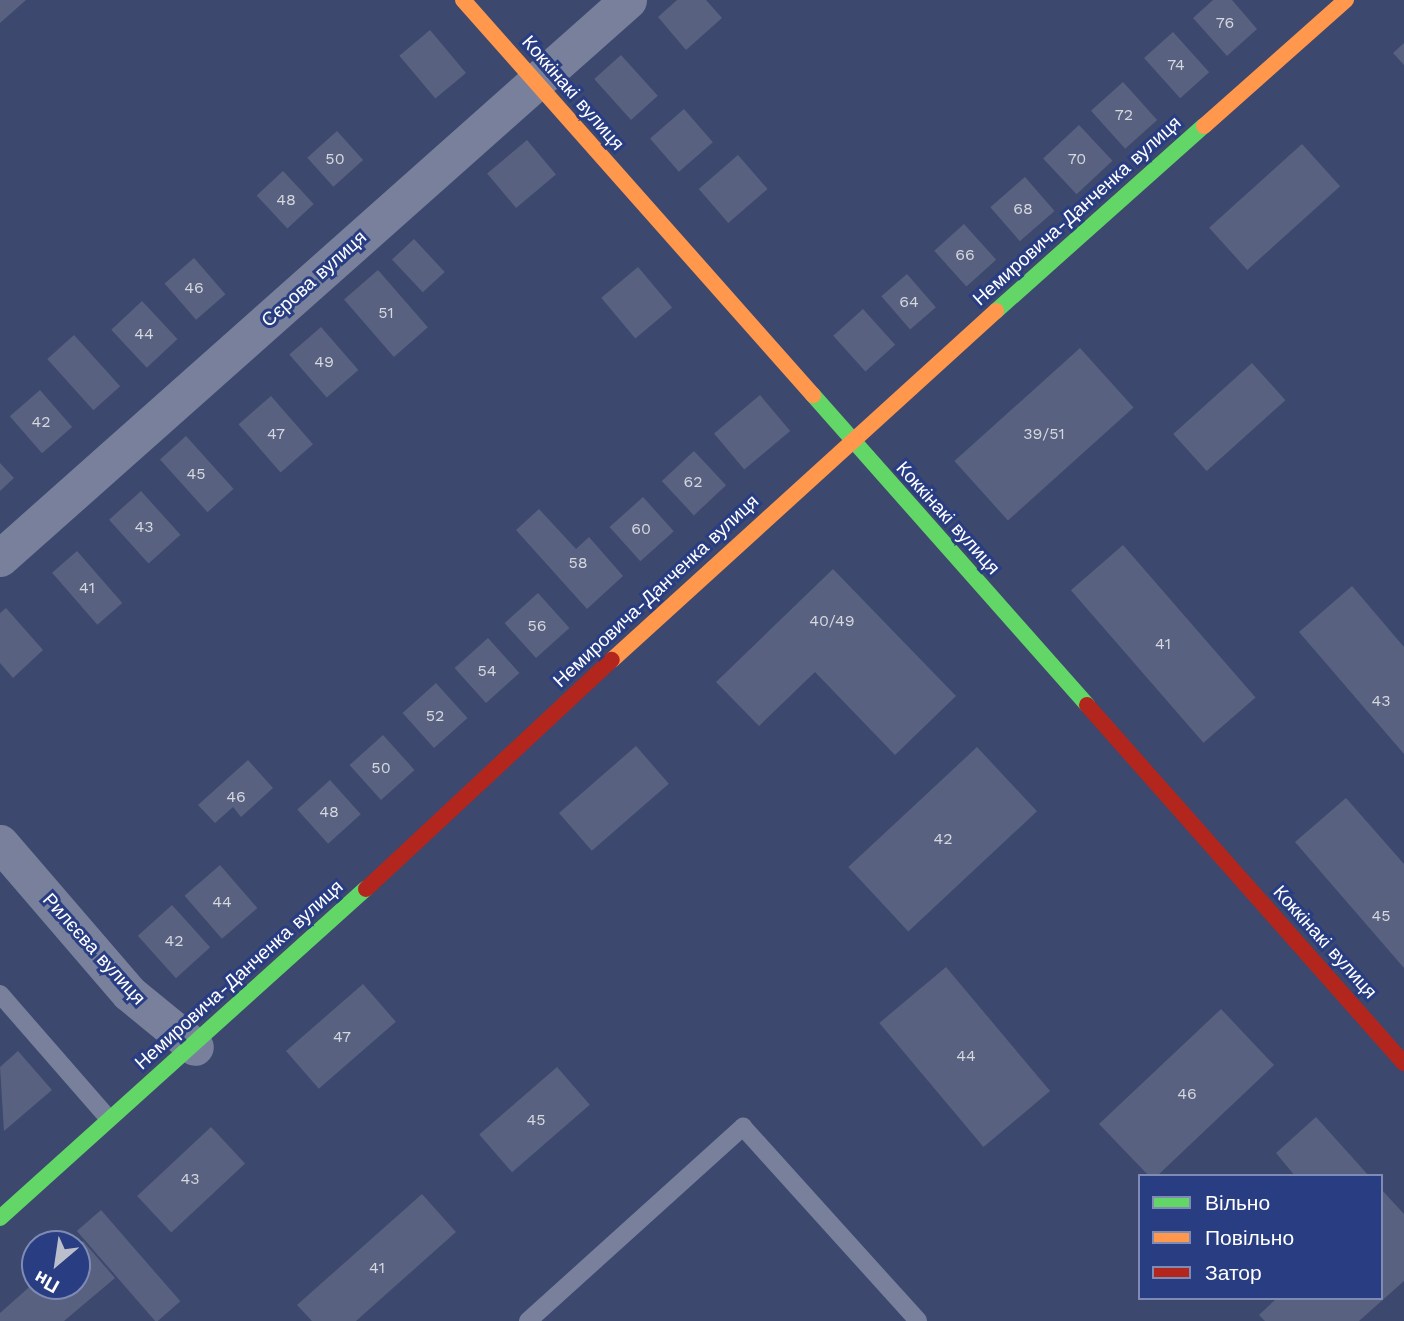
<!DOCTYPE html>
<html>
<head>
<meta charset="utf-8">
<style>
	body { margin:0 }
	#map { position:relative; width:1404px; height:1321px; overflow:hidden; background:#3d486e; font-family:"Work Sans",sans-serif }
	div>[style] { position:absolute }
	.building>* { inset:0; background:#58617f; transform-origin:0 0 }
	.lane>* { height:18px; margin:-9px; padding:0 9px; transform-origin:9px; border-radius:9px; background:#78809c }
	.street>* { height:37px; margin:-18.5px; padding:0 18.5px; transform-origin:18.5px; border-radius:18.5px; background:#78809c }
	.fast>* { height:16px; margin:-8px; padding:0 8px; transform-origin:8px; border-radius:8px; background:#63d668 }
	.slow>* { height:16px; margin:-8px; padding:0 8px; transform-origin:8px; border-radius:8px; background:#ff974d }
	.jam>* { height:16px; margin:-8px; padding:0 8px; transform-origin:8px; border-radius:8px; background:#b3261e }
	span { translate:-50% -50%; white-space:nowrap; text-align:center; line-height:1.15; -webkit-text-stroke:6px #293d82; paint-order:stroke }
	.number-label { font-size:16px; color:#d5d8df }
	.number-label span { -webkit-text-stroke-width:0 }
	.street-label { font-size:19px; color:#fff }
	.legend { position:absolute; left:1138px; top:1174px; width:245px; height:126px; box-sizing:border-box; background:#293d82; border:2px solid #7f8bb4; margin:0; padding:9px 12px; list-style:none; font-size:21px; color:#fff }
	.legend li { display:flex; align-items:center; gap:14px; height:35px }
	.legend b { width:35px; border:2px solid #7f8bb4 }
	.north { position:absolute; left:21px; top:1230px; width:70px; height:70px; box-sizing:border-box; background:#293d82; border:2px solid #7f8bb4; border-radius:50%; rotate:209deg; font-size:19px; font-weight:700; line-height:28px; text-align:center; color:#fff }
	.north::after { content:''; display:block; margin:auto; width:24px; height:32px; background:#bbbfcc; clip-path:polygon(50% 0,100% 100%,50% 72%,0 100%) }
</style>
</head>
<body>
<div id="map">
	<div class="building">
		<i style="clip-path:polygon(0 0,26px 0,0 23px)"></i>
		<i style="clip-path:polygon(677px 0,706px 0,722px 18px,686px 50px,658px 17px)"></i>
		<i style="clip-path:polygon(1213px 0,1232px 0,1257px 29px,1227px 56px,1193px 18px)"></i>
		<i style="left:430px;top:30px;width:56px;height:40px;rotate:50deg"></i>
		<i style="left:1173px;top:32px;width:54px;height:39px;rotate:48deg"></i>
		<i style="clip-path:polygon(1404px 43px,1404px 65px,1393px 53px)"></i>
		<i style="left:621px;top:55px;width:55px;height:36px;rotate:48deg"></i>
		<i style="left:1123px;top:82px;width:51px;height:43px;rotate:48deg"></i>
		<i style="left:684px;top:109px;width:44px;height:45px;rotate:49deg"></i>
		<i style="left:1079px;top:125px;width:49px;height:49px;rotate:47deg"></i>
		<i style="left:337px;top:131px;width:39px;height:40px;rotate:48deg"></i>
		<i style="left:527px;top:140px;width:45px;height:52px;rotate:50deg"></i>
		<i style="left:1302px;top:144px;width:57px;height:125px;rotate:48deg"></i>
		<i style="left:738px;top:155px;width:45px;height:52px;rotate:49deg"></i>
		<i style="left:283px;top:171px;width:45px;height:36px;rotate:47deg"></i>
		<i style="left:1025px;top:177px;width:45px;height:46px;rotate:49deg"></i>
		<i style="left:964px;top:224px;width:48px;height:40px;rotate:48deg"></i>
		<i style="left:414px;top:239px;width:45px;height:30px;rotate:47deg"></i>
		<i style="left:194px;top:258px;width:48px;height:39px;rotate:49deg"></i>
		<i style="left:638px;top:267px;width:53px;height:48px;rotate:50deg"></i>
		<i style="left:378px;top:270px;width:76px;height:45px;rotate:49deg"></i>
		<i style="left:907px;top:274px;width:44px;height:34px;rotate:49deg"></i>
		<i style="left:142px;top:301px;width:52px;height:42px;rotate:47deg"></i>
		<i style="left:863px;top:309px;width:48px;height:40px;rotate:48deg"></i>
		<i style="left:321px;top:327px;width:57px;height:42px;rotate:49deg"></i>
		<i style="left:74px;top:335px;width:69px;height:36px;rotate:48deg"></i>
		<i style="left:1080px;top:348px;width:80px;height:169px;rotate:48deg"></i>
		<i style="left:1252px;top:363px;width:50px;height:106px;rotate:48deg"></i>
		<i style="left:40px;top:390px;width:49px;height:40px;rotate:49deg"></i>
		<i style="left:760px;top:395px;width:47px;height:60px;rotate:50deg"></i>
		<i style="left:271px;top:396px;width:64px;height:43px;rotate:49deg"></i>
		<i style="left:186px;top:436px;width:71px;height:35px;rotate:48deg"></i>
		<i style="left:694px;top:451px;width:47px;height:44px;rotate:47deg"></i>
		<i style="clip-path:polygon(0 463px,14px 478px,0 491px)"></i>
		<i style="left:141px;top:491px;width:59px;height:43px;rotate:48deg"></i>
		<i style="left:643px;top:497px;width:46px;height:45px;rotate:48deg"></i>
		<i style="clip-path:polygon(539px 509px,576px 549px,589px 537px,623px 576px,587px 609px,516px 530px)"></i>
		<i style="left:1123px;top:545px;width:202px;height:69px;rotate:49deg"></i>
		<i style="left:77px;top:551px;width:69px;height:33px;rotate:49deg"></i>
		<i style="clip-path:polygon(833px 569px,956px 696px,895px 755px,815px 672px,759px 726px,716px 682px)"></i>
		<i style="clip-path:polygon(1352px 586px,1404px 647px,1404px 754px,1299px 632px)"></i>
		<i style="left:538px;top:593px;width:47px;height:45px;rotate:48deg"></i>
		<i style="clip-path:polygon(6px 608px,43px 650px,13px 678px,0 663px,0 613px)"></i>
		<i style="left:488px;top:638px;width:47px;height:45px;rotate:48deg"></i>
		<i style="left:436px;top:683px;width:47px;height:45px;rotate:48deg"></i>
		<i style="left:383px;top:735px;width:47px;height:45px;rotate:48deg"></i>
		<i style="left:636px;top:746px;width:50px;height:102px;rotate:49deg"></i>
		<i style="left:977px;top:747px;width:88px;height:176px;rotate:47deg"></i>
		<i style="clip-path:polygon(248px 760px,273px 788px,241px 817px,233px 807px,215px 823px,198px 805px)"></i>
		<i style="left:330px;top:780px;width:46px;height:44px;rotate:48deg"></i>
		<i style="clip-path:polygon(1346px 798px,1404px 864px,1404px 968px,1295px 842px)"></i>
		<i style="left:220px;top:865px;width:57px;height:47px;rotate:49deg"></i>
		<i style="left:172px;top:905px;width:57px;height:46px;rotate:48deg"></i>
		<i style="left:946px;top:967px;width:162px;height:87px;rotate:50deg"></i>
		<i style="left:363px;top:984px;width:50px;height:102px;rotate:49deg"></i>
		<i style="clip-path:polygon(1221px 1009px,1274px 1065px,1157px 1176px,1149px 1176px,1099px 1124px)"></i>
		<i style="clip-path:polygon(18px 1051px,52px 1090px,4px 1131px,0 1067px)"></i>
		<i style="left:557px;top:1067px;width:50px;height:103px;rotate:49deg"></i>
		<i style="clip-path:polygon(1316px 1117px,1369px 1176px,1295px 1176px,1276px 1153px)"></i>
		<i style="left:211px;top:1127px;width:50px;height:101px;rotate:47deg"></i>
		<i style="clip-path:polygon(1381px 1189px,1404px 1214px,1404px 1281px,1359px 1321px,1265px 1321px,1259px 1315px,1277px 1298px,1381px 1298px)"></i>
		<i style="clip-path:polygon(422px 1194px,456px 1232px,356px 1321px,312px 1321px,297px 1305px)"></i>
		<i style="left:101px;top:1210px;width:121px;height:32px;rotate:49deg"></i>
		<i style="clip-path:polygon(83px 1241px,115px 1278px,64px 1321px,0 1321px,0 1313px,35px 1282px,77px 1286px,77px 1246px)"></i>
	</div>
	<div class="lane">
		<i style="left:0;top:994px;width:164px;rotate:48.9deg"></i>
		<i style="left:528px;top:1321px;width:290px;rotate:-42.1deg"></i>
		<i style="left:743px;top:1127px;width:261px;rotate:47.9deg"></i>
	</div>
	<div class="street">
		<i style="left:0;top:558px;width:840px;rotate:-41.62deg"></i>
		<i style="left:0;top:843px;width:198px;rotate:49.3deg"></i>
		<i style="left:129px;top:993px;width:85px;rotate:39.3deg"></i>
	</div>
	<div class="fast">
		<i style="left:996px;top:311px;width:278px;rotate:-41.7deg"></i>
		<i style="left:813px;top:395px;width:414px;rotate:48.5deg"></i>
		<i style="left:0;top:1218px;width:492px;rotate:-42deg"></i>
	</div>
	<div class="slow">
		<i style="left:463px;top:0;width:528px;rotate:48.46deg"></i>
		<i style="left:1204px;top:126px;width:190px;rotate:-41.6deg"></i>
		<i style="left:612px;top:660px;width:519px;rotate:-42.27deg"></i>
	</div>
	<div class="jam">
		<i style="left:1087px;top:705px;width:478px;rotate:48.5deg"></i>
		<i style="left:366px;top:889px;width:336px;rotate:-43deg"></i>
	</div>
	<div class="number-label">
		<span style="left:1225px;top:23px">76</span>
		<span style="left:1176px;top:65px">74</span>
		<span style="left:1124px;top:115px">72</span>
		<span style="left:335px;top:159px">50</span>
		<span style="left:1077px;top:159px">70</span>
		<span style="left:286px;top:200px">48</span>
		<span style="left:1023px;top:209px">68</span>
		<span style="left:965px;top:255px">66</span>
		<span style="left:194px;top:288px">46</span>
		<span style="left:909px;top:302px">64</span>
		<span style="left:386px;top:313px">51</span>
		<span style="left:144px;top:334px">44</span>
		<span style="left:324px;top:362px">49</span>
		<span style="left:41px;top:422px">42</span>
		<span style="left:276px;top:434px">47</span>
		<span style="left:1044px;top:434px">39/51</span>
		<span style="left:196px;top:474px">45</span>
		<span style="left:693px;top:482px">62</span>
		<span style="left:144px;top:527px">43</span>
		<span style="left:641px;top:529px">60</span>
		<span style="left:578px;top:563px">58</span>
		<span style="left:87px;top:588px">41</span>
		<span style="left:832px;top:621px">40/49</span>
		<span style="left:537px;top:626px">56</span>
		<span style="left:1163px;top:644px">41</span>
		<span style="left:487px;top:671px">54</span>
		<span style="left:1381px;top:701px">43</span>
		<span style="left:435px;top:716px">52</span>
		<span style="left:381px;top:768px">50</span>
		<span style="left:236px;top:797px">46</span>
		<span style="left:329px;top:812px">48</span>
		<span style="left:943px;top:839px">42</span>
		<span style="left:222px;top:902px">44</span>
		<span style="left:1381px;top:916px">45</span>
		<span style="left:174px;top:941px">42</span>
		<span style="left:342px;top:1037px">47</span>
		<span style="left:966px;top:1056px">44</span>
		<span style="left:1187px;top:1094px">46</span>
		<span style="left:536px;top:1120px">45</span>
		<span style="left:190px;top:1179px">43</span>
		<span style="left:377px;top:1268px">41</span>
	</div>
	<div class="street-label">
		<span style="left:573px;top:93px;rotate:49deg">Коккінакі вулиця</span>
		<span style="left:1077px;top:211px;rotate:-42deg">Немировича-Данченка вулиця</span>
		<span style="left:314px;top:279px;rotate:-42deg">Сєрова вулиця</span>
		<span style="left:948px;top:518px;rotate:48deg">Коккінакі вулиця</span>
		<span style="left:656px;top:591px;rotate:-43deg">Немировича-Данченка вулиця</span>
		<span style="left:1325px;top:942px;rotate:48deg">Коккінакі вулиця</span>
		<span style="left:94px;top:949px;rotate:48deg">Рилєєва вулиця</span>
		<span style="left:239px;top:975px;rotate:-42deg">Немировича-Данченка вулиця</span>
	</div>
	<ul class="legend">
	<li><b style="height:9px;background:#63d668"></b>Вільно</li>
	<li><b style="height:9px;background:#ff974d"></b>Повільно</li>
	<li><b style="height:9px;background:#b3261e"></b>Затор</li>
	</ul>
	<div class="north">Пн</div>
</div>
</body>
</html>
